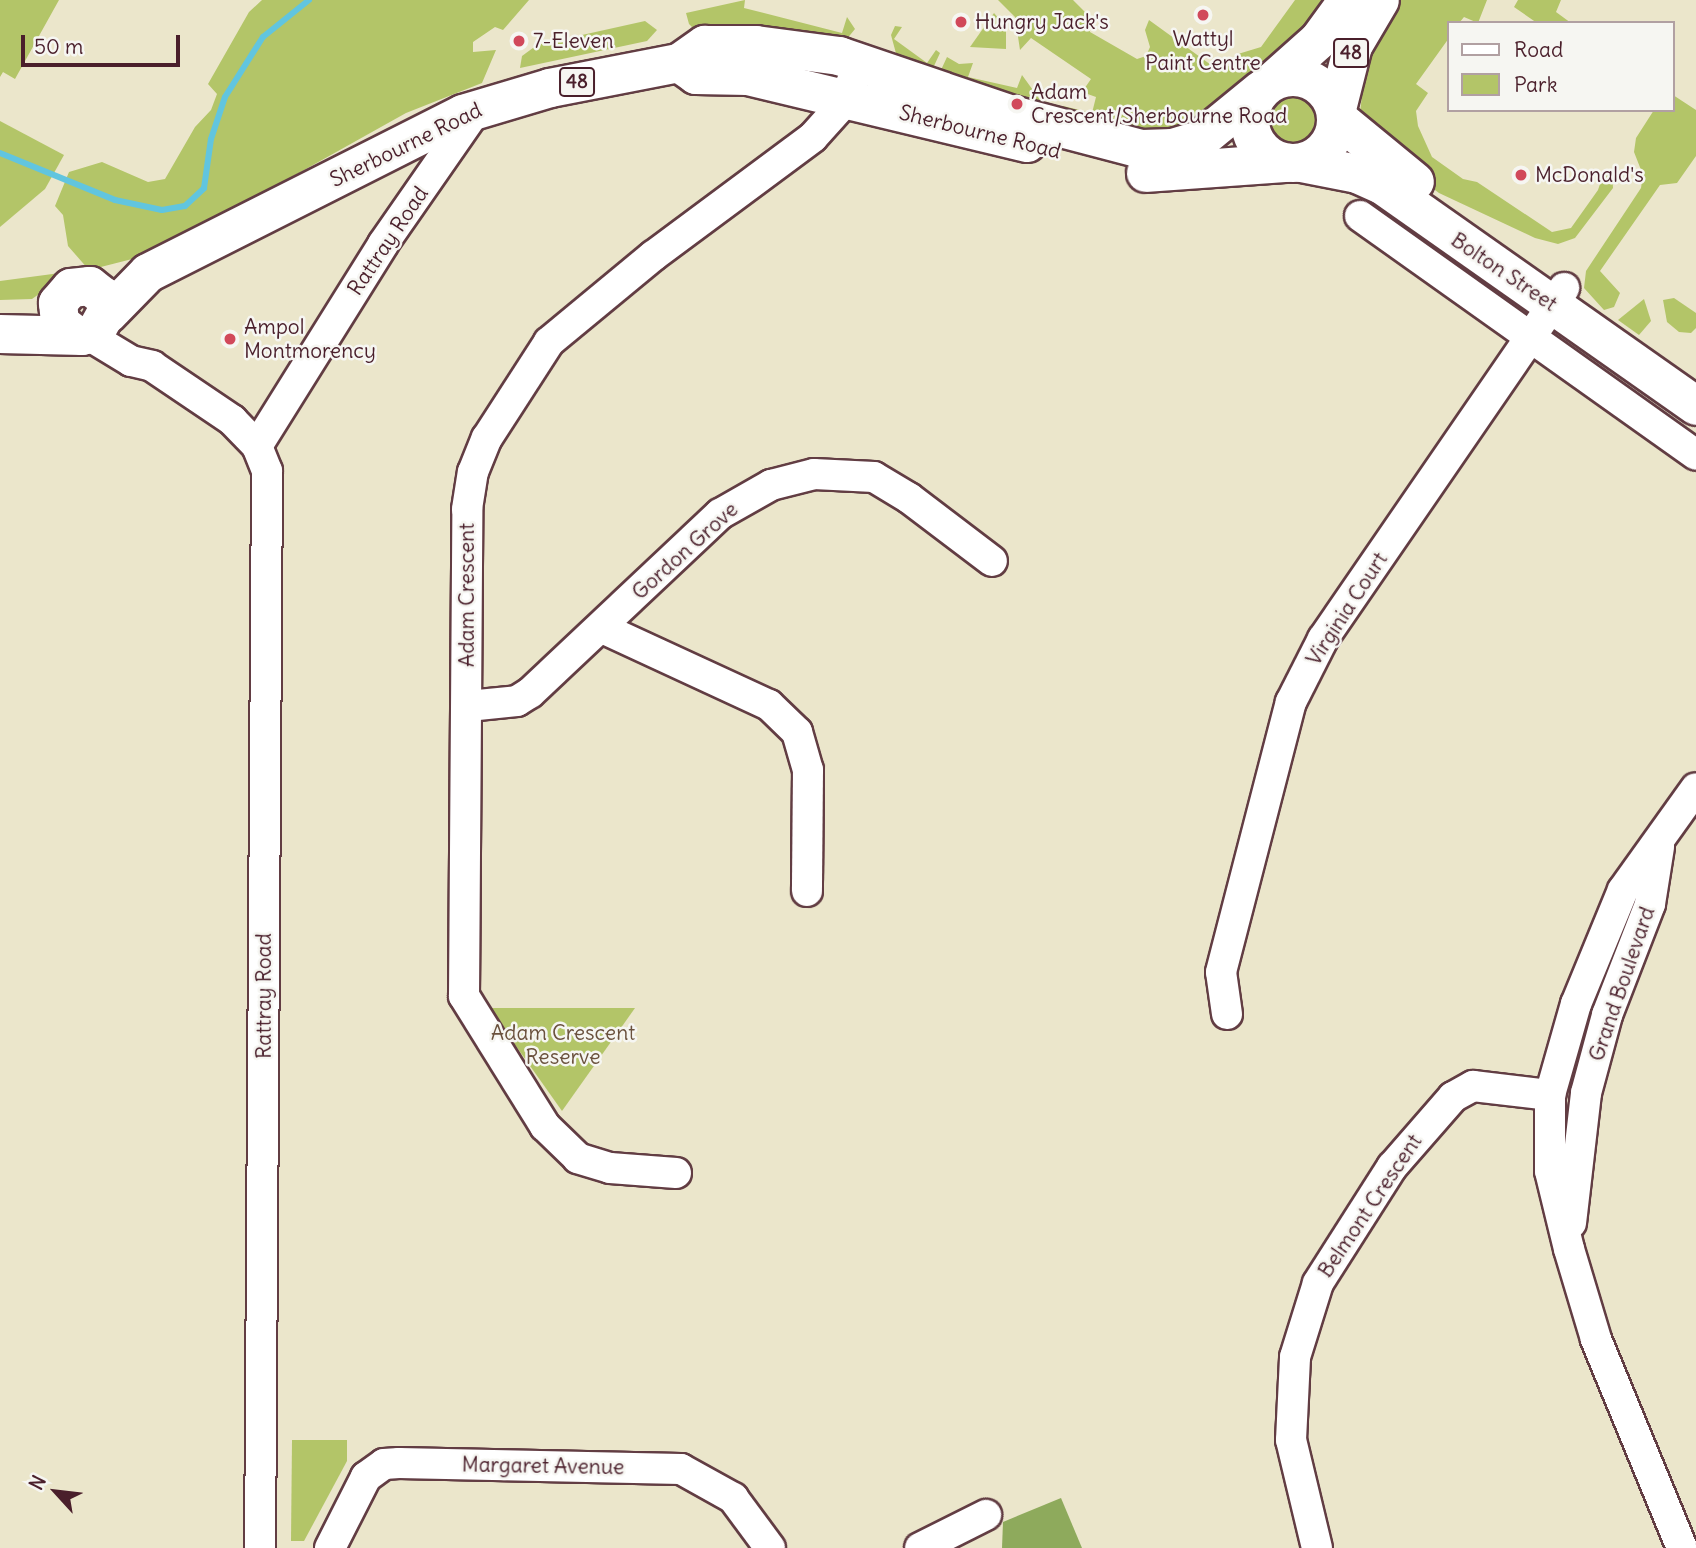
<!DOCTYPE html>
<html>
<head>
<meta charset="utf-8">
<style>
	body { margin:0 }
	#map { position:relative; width:1696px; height:1548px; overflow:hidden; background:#ebe6cb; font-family:Delius,sans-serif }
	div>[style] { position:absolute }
	.green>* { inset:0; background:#b3c568 }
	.round { border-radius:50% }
	.forest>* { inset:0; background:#8eaa5c }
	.stream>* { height:6px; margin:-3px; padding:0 3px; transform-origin:3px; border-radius:3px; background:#61c5df }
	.roads { filter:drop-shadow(2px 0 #623d43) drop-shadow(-2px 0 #623d43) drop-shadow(0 2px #623d43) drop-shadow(0 -2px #623d43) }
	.minor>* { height:30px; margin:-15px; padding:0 15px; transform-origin:15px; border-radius:15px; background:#fff }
	.major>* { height:38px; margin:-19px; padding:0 19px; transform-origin:19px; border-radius:19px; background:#fff }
	.major>.ring { margin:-19px; padding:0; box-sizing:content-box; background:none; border:38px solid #fff; border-radius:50% }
	.dots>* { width:19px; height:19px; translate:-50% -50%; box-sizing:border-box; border:4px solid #f6f6f2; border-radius:50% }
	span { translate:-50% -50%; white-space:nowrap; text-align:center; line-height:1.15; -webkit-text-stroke:5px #f6f6f2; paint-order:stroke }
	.shield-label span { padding:2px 5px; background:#f6f6f2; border:2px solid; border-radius:5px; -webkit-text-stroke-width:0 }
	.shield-label { font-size:19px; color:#4a1f2b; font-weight:700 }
	.poi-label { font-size:21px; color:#4a1f2b }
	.left { translate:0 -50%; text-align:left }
	.street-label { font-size:21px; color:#4a1f2b }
	.park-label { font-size:21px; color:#6a513d }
	.legend { position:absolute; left:1447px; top:21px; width:228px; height:91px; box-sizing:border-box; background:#f6f6f2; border:2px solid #b1a0a2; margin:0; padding:9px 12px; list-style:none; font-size:21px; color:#4a1f2b }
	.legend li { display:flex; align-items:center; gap:14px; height:35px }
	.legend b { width:35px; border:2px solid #b1a0a2 }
	.north { position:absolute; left:21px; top:1457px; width:70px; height:70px; -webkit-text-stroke:5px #f6f6f2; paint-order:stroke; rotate:297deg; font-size:19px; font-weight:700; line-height:28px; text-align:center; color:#4a1f2b }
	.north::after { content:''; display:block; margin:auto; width:24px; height:32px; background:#4a1f2b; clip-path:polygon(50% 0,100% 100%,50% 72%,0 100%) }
	.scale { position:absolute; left:21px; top:35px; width:159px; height:32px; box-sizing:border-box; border:4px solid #4a1f2b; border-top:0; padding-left:9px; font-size:21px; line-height:24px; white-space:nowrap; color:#4a1f2b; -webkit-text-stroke:5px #f6f6f2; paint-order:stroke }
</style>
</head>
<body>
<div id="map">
	<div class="green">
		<i style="clip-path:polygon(0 0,59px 0,15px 79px,3px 72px,0 77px)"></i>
		<i style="clip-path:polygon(262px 0,529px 0,503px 30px,495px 27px,473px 42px,473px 52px,496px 50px,482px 83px,406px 113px,206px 225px,140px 257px,89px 270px,68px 246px,63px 215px,55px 206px,69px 172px,102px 162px,148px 182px,165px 179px,195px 127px,211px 110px,217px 94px,208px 84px,249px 12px)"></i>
		<i style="clip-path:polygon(745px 0,744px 8px,842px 33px,847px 17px,855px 29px,846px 40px,697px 32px,689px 24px,686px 13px)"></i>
		<i style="clip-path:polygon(998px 0,1073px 0,1085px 12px,1090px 32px,1137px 59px,1146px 56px,1150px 47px,1145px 30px,1149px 20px,1218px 70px,1222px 65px,1227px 68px,1238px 54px,1261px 47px,1295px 0,1334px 0,1268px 64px,1182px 136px,1072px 120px,1063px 106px,1092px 113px,1096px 97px,1082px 92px,1091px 79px,1031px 38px,1020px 50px,1015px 17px)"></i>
		<i style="clip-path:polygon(1394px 0,1487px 0,1478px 23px,1464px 17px,1459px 23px,1449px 23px,1449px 38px,1416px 84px,1428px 93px,1416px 111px,1418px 126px,1432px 157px,1463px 179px,1477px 182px,1552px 232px,1571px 228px,1598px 190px,1604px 172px,1612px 171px,1613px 188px,1575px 238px,1558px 244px,1535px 238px,1439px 193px,1415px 175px,1360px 113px,1368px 42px)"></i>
		<i style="clip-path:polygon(1518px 0,1561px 0,1556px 12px,1571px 23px,1537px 23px,1514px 7px)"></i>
		<i style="clip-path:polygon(994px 13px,1006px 27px,1006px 49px,970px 47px)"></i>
		<i style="clip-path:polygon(645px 21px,657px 30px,647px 41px,520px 68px,522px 56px,537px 45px)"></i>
		<i style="clip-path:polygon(895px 26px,902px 27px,894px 39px,927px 63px,936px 50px,940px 53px,934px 66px,941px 70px,947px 57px,959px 64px,973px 63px,968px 77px,1017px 88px,1022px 75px,1043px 104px,1041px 107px,897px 57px,891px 35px)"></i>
		<i class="round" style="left:1264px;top:92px;width:56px;height:56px"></i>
		<i style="clip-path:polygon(1673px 95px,1696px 110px,1696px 156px,1677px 183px,1660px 185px,1600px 271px,1620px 293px,1614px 307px,1604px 310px,1584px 288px,1586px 271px,1641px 188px,1643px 175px,1634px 152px,1636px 138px,1654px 110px,1673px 110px)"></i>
		<i style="clip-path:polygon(0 121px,64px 155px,45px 189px,0 227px)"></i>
		<i style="clip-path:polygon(60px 273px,60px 279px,32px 299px,0 300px,0 281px)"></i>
		<i style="clip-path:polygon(1674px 298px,1696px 313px,1696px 328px,1691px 333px,1679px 332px,1667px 322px,1663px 300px)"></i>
		<i style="clip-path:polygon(1644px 299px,1651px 321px,1639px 335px,1618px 320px)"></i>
		<i style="clip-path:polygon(489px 1008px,635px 1008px,562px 1111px)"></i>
		<i style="clip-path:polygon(292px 1440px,347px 1440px,347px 1461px,304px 1541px,291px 1541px)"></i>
	</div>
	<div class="forest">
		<i style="clip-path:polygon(1061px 1498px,1082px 1548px,1002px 1548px,1003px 1522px)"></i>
	</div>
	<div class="stream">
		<i style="left:0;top:153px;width:124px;rotate:22.2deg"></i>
		<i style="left:115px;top:200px;width:48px;rotate:12deg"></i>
		<i style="left:162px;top:210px;width:23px;rotate:-10deg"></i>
		<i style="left:185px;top:206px;width:26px;rotate:-43deg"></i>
		<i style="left:204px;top:188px;width:49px;rotate:-81.9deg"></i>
		<i style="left:211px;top:139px;width:44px;rotate:-71.6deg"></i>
		<i style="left:225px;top:97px;width:71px;rotate:-57.7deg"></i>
		<i style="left:263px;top:37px;width:59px;rotate:-38.8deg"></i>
	</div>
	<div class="roads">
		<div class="minor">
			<i style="left:1360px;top:216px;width:412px;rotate:35.4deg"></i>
			<i style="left:88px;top:335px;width:50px;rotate:31.2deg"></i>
			<i style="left:131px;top:361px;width:22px;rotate:13deg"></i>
			<i style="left:152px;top:366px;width:97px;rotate:34deg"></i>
			<i style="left:232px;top:420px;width:36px;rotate:46deg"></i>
			<i style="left:257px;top:446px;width:27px;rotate:68deg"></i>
			<i style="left:267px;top:471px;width:1077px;rotate:90.37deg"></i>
			<i style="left:257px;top:446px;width:238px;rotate:-58deg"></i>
			<i style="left:383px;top:244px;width:165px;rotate:-55.2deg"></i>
			<i style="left:602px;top:628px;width:184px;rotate:24.8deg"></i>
			<i style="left:769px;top:705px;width:39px;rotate:44deg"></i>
			<i style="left:797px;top:732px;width:40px;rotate:74deg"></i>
			<i style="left:808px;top:770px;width:121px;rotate:90.5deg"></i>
			<i style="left:468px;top:706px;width:49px;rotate:-5.8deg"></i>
			<i style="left:517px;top:701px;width:15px;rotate:-32deg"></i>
			<i style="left:530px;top:693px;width:261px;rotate:-43.3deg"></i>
			<i style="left:720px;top:514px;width:59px;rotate:-29.6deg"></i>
			<i style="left:771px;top:485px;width:44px;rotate:-14.3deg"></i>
			<i style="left:814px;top:474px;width:60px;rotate:2.9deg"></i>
			<i style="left:874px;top:477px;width:41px;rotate:31deg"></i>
			<i style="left:909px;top:498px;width:104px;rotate:37.2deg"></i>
			<i style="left:1227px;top:1014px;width:42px;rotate:-98.1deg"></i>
			<i style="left:1221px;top:972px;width:279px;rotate:-75.5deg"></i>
			<i style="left:1291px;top:702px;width:71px;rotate:-63.1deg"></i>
			<i style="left:1323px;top:639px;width:426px;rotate:-55.5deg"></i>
			<i style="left:676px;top:1173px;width:66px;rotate:-175.7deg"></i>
			<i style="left:610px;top:1168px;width:34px;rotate:-163deg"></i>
			<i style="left:578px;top:1158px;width:46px;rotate:-135.9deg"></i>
			<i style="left:545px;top:1126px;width:153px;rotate:-121.9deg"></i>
			<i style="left:464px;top:996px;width:487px;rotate:-89.6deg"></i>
			<i style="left:467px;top:509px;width:37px;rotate:-81deg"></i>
			<i style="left:473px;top:472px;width:37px;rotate:-68deg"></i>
			<i style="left:487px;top:438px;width:114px;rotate:-57.1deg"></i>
			<i style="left:549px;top:342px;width:135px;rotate:-39.6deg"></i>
			<i style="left:653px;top:256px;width:199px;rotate:-36.6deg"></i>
			<i style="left:813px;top:137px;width:40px;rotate:-48deg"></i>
			<i style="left:840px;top:107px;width:29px;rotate:-65deg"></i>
			<i style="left:1571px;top:1223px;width:131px;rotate:-83.4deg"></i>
			<i style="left:1586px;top:1093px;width:81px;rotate:-74.9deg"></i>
			<i style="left:1607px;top:1015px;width:119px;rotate:-68.8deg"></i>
			<i style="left:1650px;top:904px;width:58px;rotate:-81deg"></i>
			<i style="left:330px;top:1548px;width:80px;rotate:-63.1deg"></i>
			<i style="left:366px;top:1477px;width:22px;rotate:-36deg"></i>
			<i style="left:384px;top:1464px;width:15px;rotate:-4deg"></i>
			<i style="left:399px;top:1463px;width:282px;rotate:1.2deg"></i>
			<i style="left:681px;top:1469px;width:60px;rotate:29.1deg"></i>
			<i style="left:733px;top:1498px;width:62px;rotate:53.5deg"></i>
			<i style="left:920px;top:1548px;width:74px;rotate:-26.6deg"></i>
			<i style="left:1317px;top:1548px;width:111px;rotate:-103.5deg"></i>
			<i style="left:1291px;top:1440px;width:83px;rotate:-87.2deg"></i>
			<i style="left:1295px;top:1357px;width:77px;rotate:-72.7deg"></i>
			<i style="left:1318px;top:1283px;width:138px;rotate:-57.5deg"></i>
			<i style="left:1392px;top:1167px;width:93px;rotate:-48.9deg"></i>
			<i style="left:1453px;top:1097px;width:23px;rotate:-29deg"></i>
			<i style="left:1473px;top:1086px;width:78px;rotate:6.7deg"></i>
			<i style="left:1682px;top:1548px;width:226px;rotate:-112.4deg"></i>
			<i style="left:1596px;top:1339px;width:94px;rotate:-106.7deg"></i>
			<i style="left:1569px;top:1249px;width:80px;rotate:-103.7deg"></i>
			<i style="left:1550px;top:1171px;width:76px;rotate:-90deg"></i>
			<i style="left:1550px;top:1095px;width:95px;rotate:-74.1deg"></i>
			<i style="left:1576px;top:1004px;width:123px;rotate:-67.6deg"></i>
			<i style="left:1623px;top:890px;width:125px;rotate:-54.4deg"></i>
		</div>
		<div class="major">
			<i style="left:679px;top:63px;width:21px;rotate:35deg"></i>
			<i style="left:696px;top:75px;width:52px;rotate:1.1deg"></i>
			<i style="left:748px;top:76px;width:287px;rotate:13.5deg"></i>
			<i class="ring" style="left:1250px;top:77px;width:48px;height:48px"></i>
			<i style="left:1273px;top:81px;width:62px;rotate:-41.7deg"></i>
			<i style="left:1319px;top:40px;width:49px;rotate:-54.1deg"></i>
			<i style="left:1336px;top:113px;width:69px;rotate:-75.8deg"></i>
			<i style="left:1353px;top:46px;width:53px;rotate:-59.6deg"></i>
			<i style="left:1336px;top:117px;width:102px;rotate:39.4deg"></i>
			<i style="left:1302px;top:163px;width:56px;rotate:11.3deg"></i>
			<i style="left:1357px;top:174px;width:27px;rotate:24deg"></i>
			<i style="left:1382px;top:185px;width:384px;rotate:35.1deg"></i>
			<i style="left:1146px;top:173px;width:141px;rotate:-4.1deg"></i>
			<i style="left:108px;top:314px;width:57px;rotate:-45.7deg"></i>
			<i style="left:148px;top:273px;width:353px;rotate:-26.8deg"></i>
			<i style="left:463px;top:114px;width:91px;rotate:-16.6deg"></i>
			<i style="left:550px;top:88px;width:131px;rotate:-11deg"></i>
			<i style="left:679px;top:63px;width:32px;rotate:-35deg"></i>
			<i style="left:705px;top:45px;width:51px"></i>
			<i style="left:756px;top:45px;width:84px;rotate:7.5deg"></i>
			<i style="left:839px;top:56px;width:183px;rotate:18.8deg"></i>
			<i style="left:1012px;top:115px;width:134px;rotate:14.7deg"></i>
			<i style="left:1142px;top:149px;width:31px;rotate:-2deg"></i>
			<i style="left:1173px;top:148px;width:28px;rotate:-17deg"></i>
			<i style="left:1200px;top:140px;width:79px;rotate:-39.3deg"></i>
			<i style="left:0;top:334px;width:82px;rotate:1.4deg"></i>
			<i style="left:82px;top:336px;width:13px;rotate:-13deg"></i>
			<i style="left:95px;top:333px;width:26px;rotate:-61deg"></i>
			<i style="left:108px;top:310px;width:14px;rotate:-107deg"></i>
			<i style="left:104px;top:297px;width:18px;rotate:-142deg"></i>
			<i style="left:90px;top:286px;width:19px;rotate:174deg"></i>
			<i style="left:71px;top:288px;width:20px;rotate:131deg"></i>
			<i style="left:58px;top:303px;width:20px;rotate:84deg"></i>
			<i style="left:60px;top:323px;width:20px;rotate:37deg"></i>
		</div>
	</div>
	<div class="dots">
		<i style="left:1203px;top:15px;background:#d1495b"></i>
		<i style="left:961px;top:22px;background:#d1495b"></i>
		<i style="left:519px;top:41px;background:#d1495b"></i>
		<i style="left:1017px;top:104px;background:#d1495b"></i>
		<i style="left:1521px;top:175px;background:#d1495b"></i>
		<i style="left:230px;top:339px;background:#d1495b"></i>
	</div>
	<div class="shield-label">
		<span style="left:1351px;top:53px">48</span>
		<span style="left:577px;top:82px">48</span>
	</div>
	<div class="poi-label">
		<span class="left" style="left:975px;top:22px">Hungry Jack's</span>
		<span style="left:1203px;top:51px">Wattyl<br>Paint Centre</span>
		<span class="left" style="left:533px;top:41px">7-Eleven</span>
		<span class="left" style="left:1031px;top:104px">Adam<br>Crescent/Sherbourne Road</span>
		<span class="left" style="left:1535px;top:175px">McDonald's</span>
		<span class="left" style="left:244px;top:339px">Ampol<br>Montmorency</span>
	</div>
	<div class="street-label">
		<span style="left:980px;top:132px;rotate:14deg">Sherbourne Road</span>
		<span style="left:406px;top:145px;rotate:-26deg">Sherbourne Road</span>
		<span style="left:388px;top:241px;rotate:-56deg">Rattray Road</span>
		<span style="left:1504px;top:272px;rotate:34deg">Bolton Street</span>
		<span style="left:685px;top:551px;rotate:-42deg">Gordon Grove</span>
		<span style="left:467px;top:595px;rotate:-90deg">Adam Crescent</span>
		<span style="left:1347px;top:609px;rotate:-57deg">Virginia Court</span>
		<span style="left:1622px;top:984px;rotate:-71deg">Grand Boulevard</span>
		<span style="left:264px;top:996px;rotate:-90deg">Rattray Road</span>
		<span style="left:1370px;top:1206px;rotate:-56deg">Belmont Crescent</span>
		<span style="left:543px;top:1466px;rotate:1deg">Margaret Avenue</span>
	</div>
	<div class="park-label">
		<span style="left:563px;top:1045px">Adam Crescent<br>Reserve</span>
	</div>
	<ul class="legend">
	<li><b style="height:9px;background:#fff"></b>Road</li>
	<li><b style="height:19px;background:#b3c568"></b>Park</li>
	</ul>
	<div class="north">N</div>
	<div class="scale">50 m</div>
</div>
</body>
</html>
